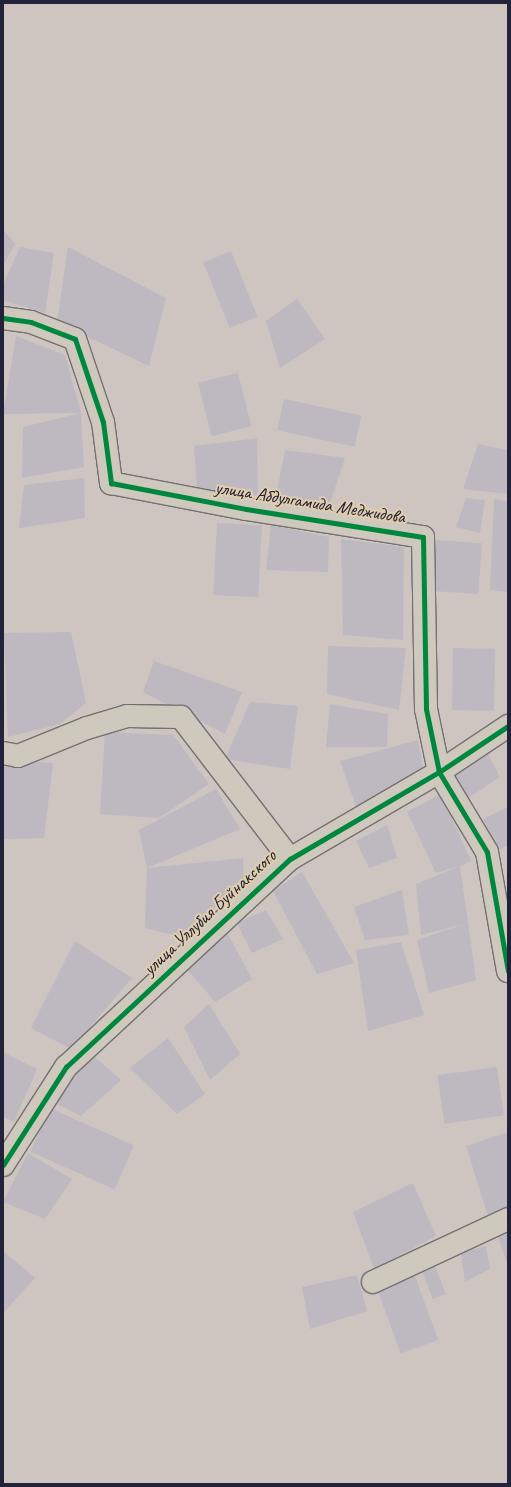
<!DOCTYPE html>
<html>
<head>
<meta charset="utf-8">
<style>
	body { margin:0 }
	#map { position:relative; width:511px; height:1487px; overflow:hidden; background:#cec5c0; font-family:Caveat,sans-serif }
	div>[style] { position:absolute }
	.building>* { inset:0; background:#beb8c0; transform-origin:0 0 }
	.roads { filter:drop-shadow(1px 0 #747072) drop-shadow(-1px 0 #747072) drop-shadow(0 1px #747072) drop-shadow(0 -1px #747072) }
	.minor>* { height:22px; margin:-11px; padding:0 11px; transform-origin:11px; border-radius:11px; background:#cfc8bd }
	.cycleway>* { height:5px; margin:-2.5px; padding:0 2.5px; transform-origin:2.5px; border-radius:2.5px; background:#00873e }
	span { translate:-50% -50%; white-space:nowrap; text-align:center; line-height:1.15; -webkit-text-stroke:4px #e0ceac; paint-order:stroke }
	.street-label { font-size:19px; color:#22223b }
	.frame { position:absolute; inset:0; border:4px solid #22223b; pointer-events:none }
</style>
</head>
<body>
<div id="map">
	<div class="building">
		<i style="clip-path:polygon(3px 229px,15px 244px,3px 266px)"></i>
		<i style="clip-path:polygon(20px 247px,54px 253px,45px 313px,3px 300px,3px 285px)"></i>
		<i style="clip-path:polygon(68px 247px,166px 298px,149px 366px,57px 322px)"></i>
		<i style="left:231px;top:251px;width:71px;height:30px;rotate:68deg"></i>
		<i style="clip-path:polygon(297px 299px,325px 339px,280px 368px,266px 321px)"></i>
		<i style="clip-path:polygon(16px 336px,65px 355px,81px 413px,3px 414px)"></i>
		<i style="left:238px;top:373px;width:55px;height:41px;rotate:76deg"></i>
		<i style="left:284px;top:399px;width:79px;height:32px;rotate:12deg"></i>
		<i style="clip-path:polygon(81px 413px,84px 467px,22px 478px,23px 427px)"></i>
		<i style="clip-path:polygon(257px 438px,258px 496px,197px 489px,194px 446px)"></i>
		<i style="clip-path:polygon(478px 444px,508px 450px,508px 494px,463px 489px)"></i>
		<i style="clip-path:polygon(285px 450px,345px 458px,330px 503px,275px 501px)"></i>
		<i style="clip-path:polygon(84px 478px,85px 518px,19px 528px,24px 485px)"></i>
		<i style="clip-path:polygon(466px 498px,485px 500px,480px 533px,456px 527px)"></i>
		<i style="clip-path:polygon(494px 499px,508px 501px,508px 592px,490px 590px)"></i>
		<i style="left:217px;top:523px;width:45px;height:72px;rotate:3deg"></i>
		<i style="clip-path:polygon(271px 525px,329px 537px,328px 572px,266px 570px)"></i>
		<i style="clip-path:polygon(341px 539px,404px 547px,403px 640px,343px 635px)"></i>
		<i style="left:436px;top:540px;width:46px;height:51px;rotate:4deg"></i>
		<i style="clip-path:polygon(71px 632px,86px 703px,60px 724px,8px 737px,4px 633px)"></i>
		<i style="clip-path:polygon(328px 646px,406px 648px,399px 710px,327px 694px)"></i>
		<i style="left:453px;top:648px;width:42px;height:62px;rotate:1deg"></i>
		<i style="clip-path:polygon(154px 661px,242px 692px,225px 734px,143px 692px)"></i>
		<i style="clip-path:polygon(250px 702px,298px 706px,290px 769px,225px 759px)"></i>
		<i style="clip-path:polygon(330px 704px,388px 714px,387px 747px,326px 747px)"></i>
		<i style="clip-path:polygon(105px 732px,173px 735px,209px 784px,159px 818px,100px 814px)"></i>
		<i style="clip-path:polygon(418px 740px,424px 773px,357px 809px,340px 761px)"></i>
		<i style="clip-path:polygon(487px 752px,500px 777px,468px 798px,454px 777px)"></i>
		<i style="clip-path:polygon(3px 760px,53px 763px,44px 838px,3px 839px)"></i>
		<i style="clip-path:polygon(216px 789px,240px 829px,147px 868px,243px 858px,244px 885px,209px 912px,187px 938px,145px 928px,147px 868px,139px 830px)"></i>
		<i style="clip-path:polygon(441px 794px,471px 861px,460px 866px,476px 980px,429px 993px,417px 940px,464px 924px,421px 935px,416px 884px,460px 866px,436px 873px,407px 812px)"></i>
		<i style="clip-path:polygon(508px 807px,508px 845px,495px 852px,483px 819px)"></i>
		<i style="clip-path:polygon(387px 825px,397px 858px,369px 868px,356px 841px)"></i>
		<i style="clip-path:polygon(302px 872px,354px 963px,317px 974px,273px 891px)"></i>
		<i style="clip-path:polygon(402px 890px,409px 935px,365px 940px,354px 907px)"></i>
		<i style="clip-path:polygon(266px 910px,283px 939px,252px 953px,237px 923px)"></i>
		<i style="clip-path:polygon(228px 934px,252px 979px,215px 1002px,187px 969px)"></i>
		<i style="clip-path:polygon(75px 941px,132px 978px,71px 1049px,31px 1028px)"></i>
		<i style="clip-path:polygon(401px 942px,424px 1015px,368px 1031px,356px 950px)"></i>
		<i style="clip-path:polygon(209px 1004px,240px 1054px,210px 1080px,184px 1027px)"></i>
		<i style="clip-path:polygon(168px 1038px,205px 1094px,177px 1114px,130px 1068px)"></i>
		<i style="clip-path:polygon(3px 1052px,37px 1069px,14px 1122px,3px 1117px)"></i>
		<i style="clip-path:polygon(91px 1054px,121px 1080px,81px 1116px,55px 1103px)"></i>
		<i style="left:497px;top:1067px;width:49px;height:60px;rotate:82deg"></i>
		<i style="left:50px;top:1108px;width:92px;height:48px;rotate:24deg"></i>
		<i style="clip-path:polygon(508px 1132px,508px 1210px,489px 1219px,466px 1146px)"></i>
		<i style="clip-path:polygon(28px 1153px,72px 1179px,45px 1219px,3px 1202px)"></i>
		<i style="clip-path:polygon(413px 1183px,436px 1236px,374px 1269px,353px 1212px)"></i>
		<i style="clip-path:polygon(508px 1233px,508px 1266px,498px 1237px)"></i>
		<i style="clip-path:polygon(486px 1246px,490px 1269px,465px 1282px,461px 1253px)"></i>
		<i style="clip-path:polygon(3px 1251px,35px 1278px,3px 1313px)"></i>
		<i style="left:435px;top:1266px;width:30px;height:14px;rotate:69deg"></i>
		<i style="clip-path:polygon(357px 1275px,367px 1311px,310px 1329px,302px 1287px)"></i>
		<i style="left:415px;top:1276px;width:68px;height:40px;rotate:70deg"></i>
	</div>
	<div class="roads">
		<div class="minor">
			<i style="left:3px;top:318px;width:28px;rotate:8deg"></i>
			<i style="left:31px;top:322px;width:47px;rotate:21.1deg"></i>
			<i style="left:75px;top:339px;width:88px;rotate:71.4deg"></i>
			<i style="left:103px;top:422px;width:62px;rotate:82.5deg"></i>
			<i style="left:111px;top:483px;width:137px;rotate:10.9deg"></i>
			<i style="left:246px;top:509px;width:179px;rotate:9deg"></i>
			<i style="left:423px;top:537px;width:172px;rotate:89deg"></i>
			<i style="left:426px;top:709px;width:64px;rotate:78.3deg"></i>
			<i style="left:439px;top:772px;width:93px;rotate:59deg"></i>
			<i style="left:487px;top:852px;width:121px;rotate:80deg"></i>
			<i style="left:3px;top:753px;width:15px;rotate:11deg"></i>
			<i style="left:18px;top:756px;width:74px;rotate:-22.1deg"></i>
			<i style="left:87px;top:728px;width:42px;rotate:-16.7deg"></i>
			<i style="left:127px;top:716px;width:54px;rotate:1.1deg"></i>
			<i style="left:181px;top:717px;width:179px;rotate:52.5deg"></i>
			<i style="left:3px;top:1165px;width:117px;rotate:-57.3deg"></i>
			<i style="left:66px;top:1067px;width:306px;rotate:-42.9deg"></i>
			<i style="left:290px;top:859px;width:173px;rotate:-30.3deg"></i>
			<i style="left:439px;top:772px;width:83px;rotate:-33.7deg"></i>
			<i style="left:373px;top:1282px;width:149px;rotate:-25deg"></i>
		</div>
	</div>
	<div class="cycleway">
		<i style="left:3px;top:318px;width:28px;rotate:8deg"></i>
		<i style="left:31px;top:322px;width:47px;rotate:21.1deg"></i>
		<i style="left:75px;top:339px;width:88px;rotate:71.4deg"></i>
		<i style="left:103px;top:422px;width:62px;rotate:82.5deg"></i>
		<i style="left:111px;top:483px;width:137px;rotate:10.9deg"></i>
		<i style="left:246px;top:509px;width:179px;rotate:9deg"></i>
		<i style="left:423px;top:537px;width:172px;rotate:89deg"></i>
		<i style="left:426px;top:709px;width:64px;rotate:78.3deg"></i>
		<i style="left:439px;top:772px;width:93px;rotate:59deg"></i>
		<i style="left:487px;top:852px;width:121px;rotate:80deg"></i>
		<i style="left:3px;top:1165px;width:117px;rotate:-57.3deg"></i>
		<i style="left:66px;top:1067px;width:306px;rotate:-42.9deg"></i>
		<i style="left:290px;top:859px;width:173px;rotate:-30.3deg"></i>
		<i style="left:439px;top:772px;width:83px;rotate:-33.7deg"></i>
	</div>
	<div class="street-label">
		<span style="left:310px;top:503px;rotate:9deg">улица Абдулгамида Меджидова</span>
		<span style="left:210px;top:913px;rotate:-43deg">улица Уллубия Буйнакского</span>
	</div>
	<div class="frame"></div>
</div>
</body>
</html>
